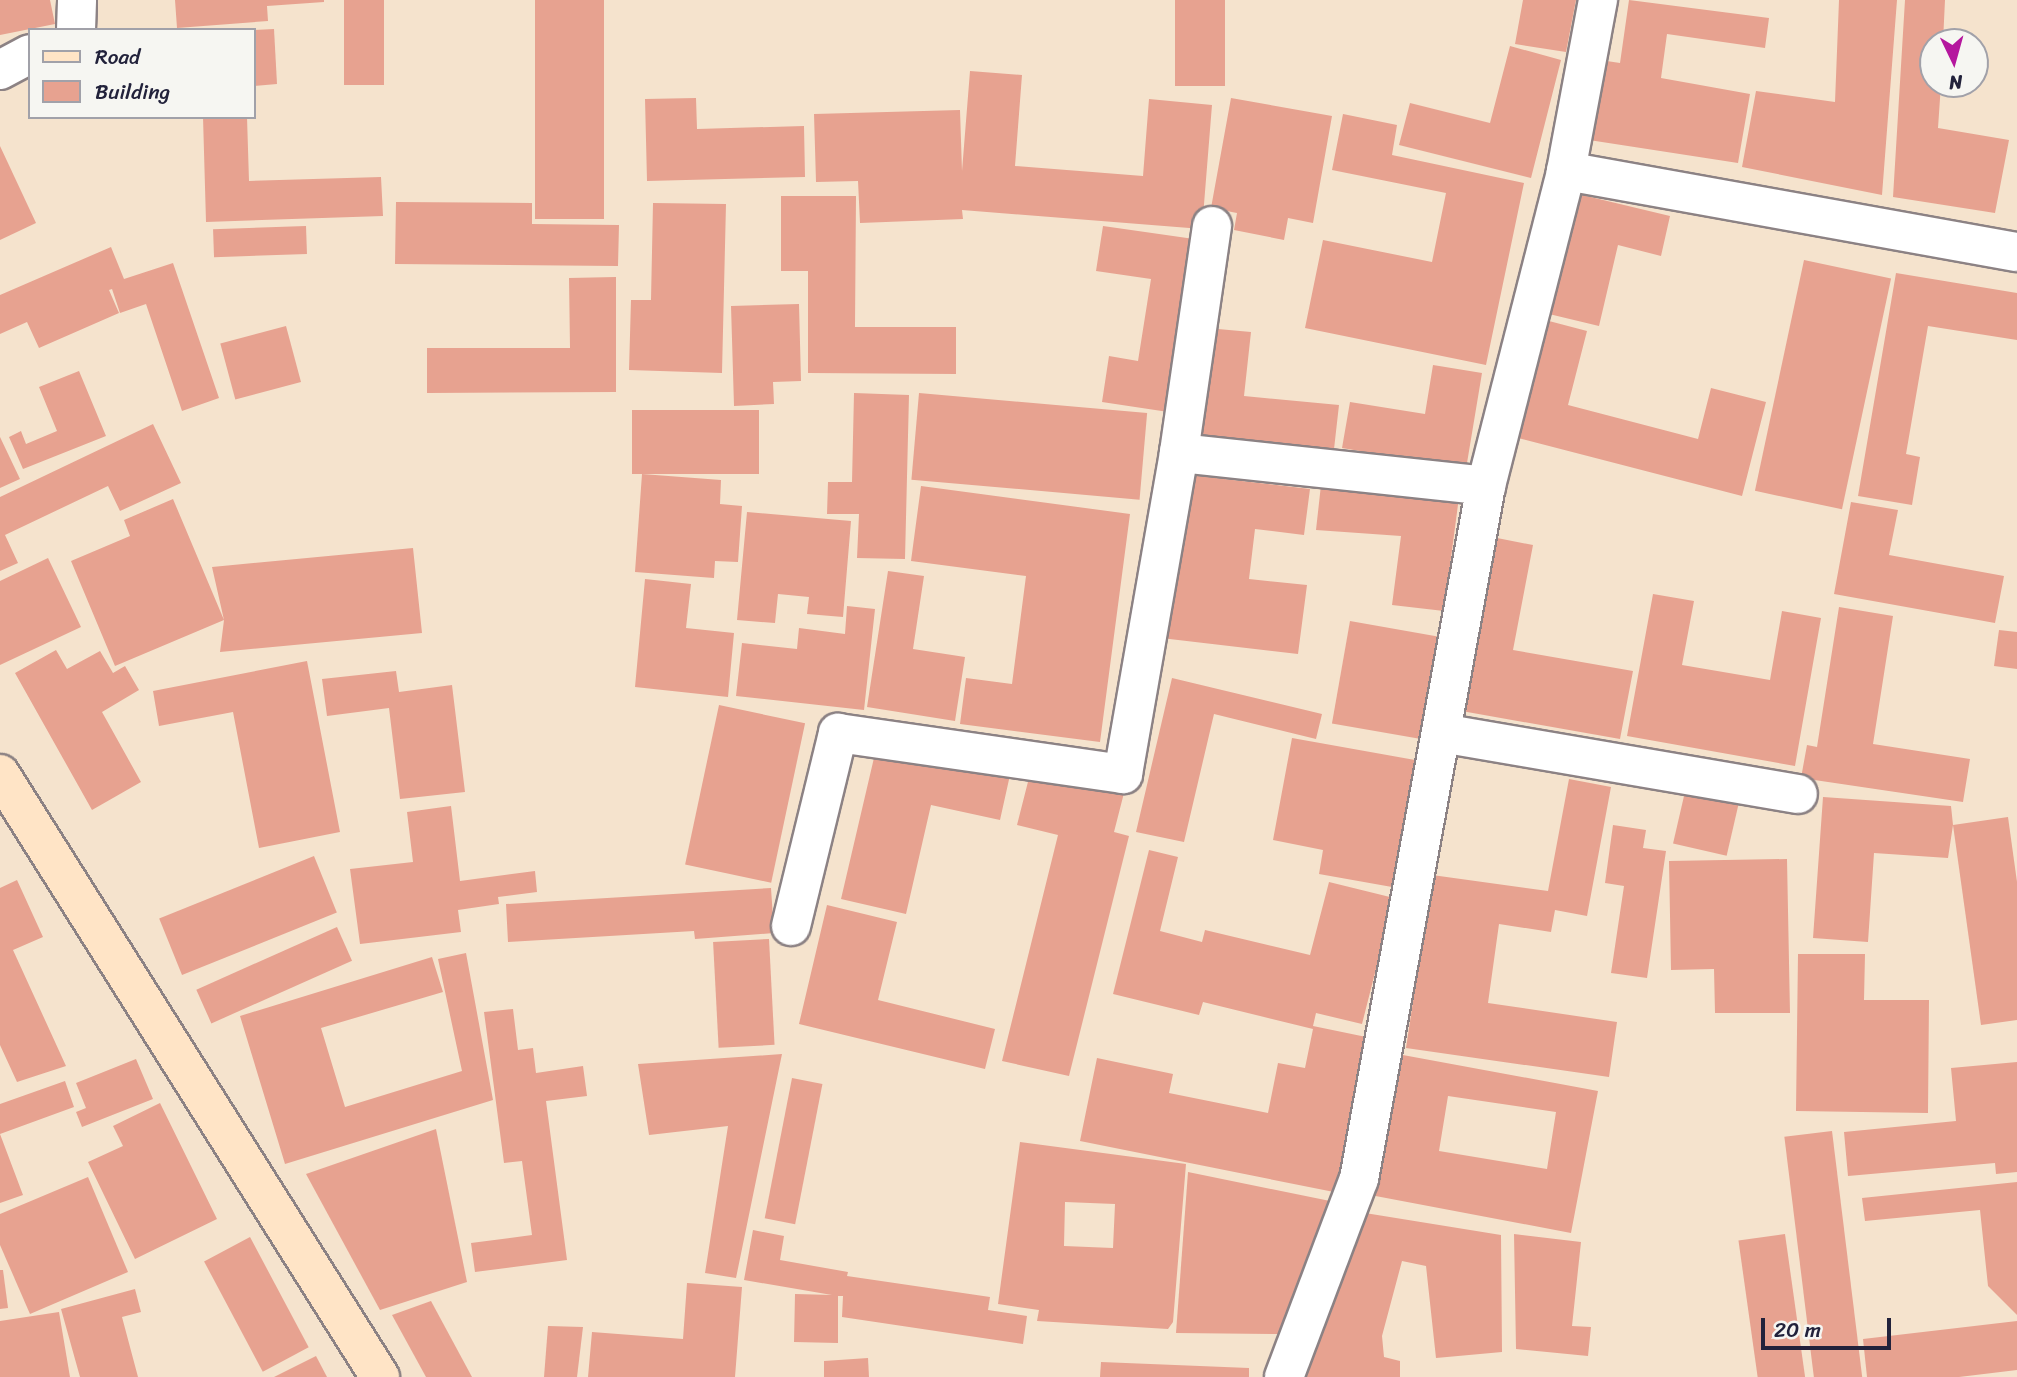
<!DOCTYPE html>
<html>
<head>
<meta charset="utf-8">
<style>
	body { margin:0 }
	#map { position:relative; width:2017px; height:1377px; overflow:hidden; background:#f5e3cd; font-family:Sriracha,sans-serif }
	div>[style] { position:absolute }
	.building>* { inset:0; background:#e7a290; transform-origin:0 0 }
	.roads { filter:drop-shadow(2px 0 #8c8284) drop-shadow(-2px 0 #8c8284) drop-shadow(0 2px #8c8284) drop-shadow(0 -2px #8c8284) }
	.street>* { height:38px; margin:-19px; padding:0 19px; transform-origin:19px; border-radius:19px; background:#fff }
	.secondary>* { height:38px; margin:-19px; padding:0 19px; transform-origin:19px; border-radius:19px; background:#ffe4c6 }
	span { translate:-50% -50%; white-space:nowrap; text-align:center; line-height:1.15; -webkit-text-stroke:5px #f6f6f2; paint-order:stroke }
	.legend { position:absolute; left:28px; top:28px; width:228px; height:91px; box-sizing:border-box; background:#f6f6f2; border:2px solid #a1a1a9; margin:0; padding:9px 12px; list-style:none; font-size:21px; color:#22223b }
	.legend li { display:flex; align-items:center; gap:14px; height:35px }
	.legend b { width:35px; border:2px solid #a1a1a9 }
	.north { position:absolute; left:1919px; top:28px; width:70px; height:70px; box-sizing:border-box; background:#f6f6f2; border:2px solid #a1a1a9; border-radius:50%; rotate:175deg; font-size:19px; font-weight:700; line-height:28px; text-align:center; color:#22223b }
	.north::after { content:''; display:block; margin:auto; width:24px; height:32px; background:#b5179e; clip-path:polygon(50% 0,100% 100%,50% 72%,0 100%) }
	.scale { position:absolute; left:1761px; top:1318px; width:130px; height:32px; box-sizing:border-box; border:4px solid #22223b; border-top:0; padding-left:9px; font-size:21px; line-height:24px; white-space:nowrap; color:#22223b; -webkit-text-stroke:5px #f6f6f2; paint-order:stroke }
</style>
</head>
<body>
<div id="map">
	<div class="building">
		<i style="clip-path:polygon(0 0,50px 0,55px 24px,0 35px)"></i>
		<i style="clip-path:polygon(175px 0,324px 0,324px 2px,267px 6px,268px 21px,177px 28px)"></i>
		<i style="left:344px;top:0;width:40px;height:85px"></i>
		<i style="left:535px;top:0;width:69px;height:219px"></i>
		<i style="left:1175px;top:0;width:50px;height:86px"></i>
		<i style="clip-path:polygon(1523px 0,1576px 0,1566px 52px,1515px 44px)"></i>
		<i style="clip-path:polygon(1629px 0,1769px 18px,1765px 48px,1667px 34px,1661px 78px,1750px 94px,1738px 163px,1589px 140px,1600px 60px,1620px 63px)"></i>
		<i style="clip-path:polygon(1839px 0,1897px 0,1882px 195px,1742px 167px,1756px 91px,1835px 102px)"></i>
		<i style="clip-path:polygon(1905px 0,1945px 0,1943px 42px,1933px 42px,1933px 84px,1941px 84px,1938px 128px,2009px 140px,1995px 213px,1893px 197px)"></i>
		<i style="clip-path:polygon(274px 29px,277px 84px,254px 86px,254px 30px)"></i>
		<i style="clip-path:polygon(1510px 46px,1561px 60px,1531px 178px,1399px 145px,1410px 103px,1490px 123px)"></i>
		<i style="clip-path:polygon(970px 71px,1022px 75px,1015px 166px,1143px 176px,1149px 99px,1212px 105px,1202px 229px,962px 210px,963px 219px,860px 223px,858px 181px,816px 182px,814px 114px,960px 110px,962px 171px)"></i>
		<i style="clip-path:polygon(696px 98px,697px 129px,804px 126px,805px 177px,647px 181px,645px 99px)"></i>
		<i style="clip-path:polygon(1231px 98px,1332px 116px,1313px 223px,1288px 218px,1284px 240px,1234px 230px,1237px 213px,1211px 208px)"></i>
		<i style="clip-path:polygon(1343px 114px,1397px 125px,1392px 155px,1524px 183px,1486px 365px,1305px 328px,1323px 240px,1432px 262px,1446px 193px,1332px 170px)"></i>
		<i style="clip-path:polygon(203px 117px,247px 117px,249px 181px,381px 177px,383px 216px,206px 222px)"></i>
		<i style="clip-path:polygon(0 146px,36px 223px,0 240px)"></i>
		<i style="clip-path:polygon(1578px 194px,1670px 216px,1661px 256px,1618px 245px,1599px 326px,1549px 314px)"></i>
		<i style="clip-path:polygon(781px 196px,856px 196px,855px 327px,956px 327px,956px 374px,808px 373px,808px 271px,781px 271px)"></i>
		<i style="clip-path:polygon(396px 202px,532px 203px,532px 224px,619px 225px,618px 266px,395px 264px)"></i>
		<i style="clip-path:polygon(653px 203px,726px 204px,722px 373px,629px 370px,631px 300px,651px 300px)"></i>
		<i style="left:306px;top:226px;width:28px;height:93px;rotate:88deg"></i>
		<i style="clip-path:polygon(1103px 226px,1201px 240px,1175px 413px,1102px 402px,1109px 356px,1138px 361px,1151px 279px,1096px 271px)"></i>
		<i style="clip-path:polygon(111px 247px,124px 279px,173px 263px,219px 398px,182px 411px,146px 304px,120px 313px,112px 289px,109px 290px,119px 313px,39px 348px,27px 322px,0 334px,0 295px)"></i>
		<i style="left:1804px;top:260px;width:89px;height:236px;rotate:12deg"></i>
		<i style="clip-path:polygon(1896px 273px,2017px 293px,2017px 340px,1928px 326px,1906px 454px,1920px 457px,1912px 505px,1858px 496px)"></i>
		<i style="clip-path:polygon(616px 277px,616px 392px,427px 393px,427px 348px,570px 348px,569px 278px)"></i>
		<i style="clip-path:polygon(799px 304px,801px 381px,773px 382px,774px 404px,734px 406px,731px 306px)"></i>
		<i style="clip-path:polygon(1549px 321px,1587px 331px,1568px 405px,1698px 439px,1711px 388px,1766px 402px,1742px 496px,1518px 438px)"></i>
		<i style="left:286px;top:326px;width:58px;height:68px;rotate:75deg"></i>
		<i style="clip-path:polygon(1207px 328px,1251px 332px,1244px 396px,1339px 405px,1333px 458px,1195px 443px)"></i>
		<i style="clip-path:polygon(1433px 365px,1482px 373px,1466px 469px,1342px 448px,1350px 402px,1425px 414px)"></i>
		<i style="clip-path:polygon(79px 371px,106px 436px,23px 469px,9px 437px,21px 431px,26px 444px,57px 431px,39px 387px)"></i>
		<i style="clip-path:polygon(854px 393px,909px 395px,905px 559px,857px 558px,859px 514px,827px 514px,828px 482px,852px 482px)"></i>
		<i style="left:919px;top:393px;width:229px;height:87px;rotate:5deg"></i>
		<i style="left:632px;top:410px;width:127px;height:64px"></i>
		<i style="clip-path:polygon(153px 424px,181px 483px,120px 511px,108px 486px,5px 535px,18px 563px,0 571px,0 497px)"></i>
		<i style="clip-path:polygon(0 437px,20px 479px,0 488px)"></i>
		<i style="clip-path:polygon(642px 474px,721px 480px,720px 504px,742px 506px,738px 562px,715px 561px,714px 578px,635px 572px)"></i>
		<i style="clip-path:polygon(1181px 474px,1310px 489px,1304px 535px,1255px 529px,1249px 579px,1307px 585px,1298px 654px,1161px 638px)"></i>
		<i style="clip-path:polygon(1321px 485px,1459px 497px,1444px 611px,1392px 605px,1401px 536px,1316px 530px)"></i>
		<i style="clip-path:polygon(921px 486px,1130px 514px,1100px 742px,960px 724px,966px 678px,1012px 684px,1026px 576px,911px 561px)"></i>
		<i style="clip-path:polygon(173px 499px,224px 620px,212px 567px,413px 548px,422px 633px,220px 652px,224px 620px,115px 666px,71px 561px,130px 536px,124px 520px)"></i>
		<i style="clip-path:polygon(1851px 502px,1898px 510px,1889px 555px,2004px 576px,1995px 623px,1834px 594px)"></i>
		<i style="clip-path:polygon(747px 512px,851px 521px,843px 617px,807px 614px,809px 597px,778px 594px,775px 623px,737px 620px)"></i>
		<i style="clip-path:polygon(1487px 536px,1533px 545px,1513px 650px,1633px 671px,1620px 739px,1456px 710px)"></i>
		<i style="clip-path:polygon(48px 558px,81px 627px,0 665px,0 581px)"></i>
		<i style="clip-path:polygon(888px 571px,924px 576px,913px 649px,965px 657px,955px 721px,867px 707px)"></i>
		<i style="clip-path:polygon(645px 579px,691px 584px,686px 628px,734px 633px,728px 697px,635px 687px)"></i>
		<i style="clip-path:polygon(1653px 594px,1694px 601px,1682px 665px,1770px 680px,1782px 611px,1821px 618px,1795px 766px,1627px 736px)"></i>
		<i style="clip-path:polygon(847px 606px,875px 609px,864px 710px,736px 696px,742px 643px,797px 649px,799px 628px,845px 634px)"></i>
		<i style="clip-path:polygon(1839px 607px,1893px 616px,1873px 744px,1970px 759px,1963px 802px,1801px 778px,1807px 745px,1817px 747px)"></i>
		<i style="left:1350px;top:621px;width:89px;height:104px;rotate:10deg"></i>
		<i style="clip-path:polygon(1999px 630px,2017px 632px,2017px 669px,1994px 666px)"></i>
		<i style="clip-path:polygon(56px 650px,67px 669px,100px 651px,113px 673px,125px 666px,139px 690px,102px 712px,141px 782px,92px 810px,15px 673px)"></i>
		<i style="clip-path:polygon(307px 661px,340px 832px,259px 848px,233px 712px,159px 726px,153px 691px)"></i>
		<i style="clip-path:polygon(396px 671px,399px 692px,452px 685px,465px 792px,400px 799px,389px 708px,327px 716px,322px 679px)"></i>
		<i style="clip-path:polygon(1172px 678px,1322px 714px,1316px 739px,1214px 714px,1184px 842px,1136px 832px)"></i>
		<i style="left:719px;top:705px;width:88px;height:163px;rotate:12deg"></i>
		<i style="clip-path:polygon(1292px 738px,1415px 760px,1392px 887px,1319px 874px,1323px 850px,1273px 840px)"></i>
		<i style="clip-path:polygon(877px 745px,1010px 775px,1000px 820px,931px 805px,906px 914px,841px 899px)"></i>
		<i style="clip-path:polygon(1032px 766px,1125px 789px,1114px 832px,1129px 836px,1069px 1076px,1002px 1061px,1058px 835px,1017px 825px)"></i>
		<i style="clip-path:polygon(1569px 779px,1611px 787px,1587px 916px,1555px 910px,1551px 932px,1499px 924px,1488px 1003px,1617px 1022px,1609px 1077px,1406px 1048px,1432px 875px,1548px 891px)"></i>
		<i style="left:1687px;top:783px;width:55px;height:62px;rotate:13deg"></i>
		<i style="clip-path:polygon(1823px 797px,1951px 806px,1953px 825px,1948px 858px,1874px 853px,1868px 942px,1813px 938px)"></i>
		<i style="clip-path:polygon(451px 806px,460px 881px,535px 871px,537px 892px,498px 897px,499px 904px,458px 910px,461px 932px,360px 944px,350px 869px,413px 862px,407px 812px)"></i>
		<i style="clip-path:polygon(2008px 817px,2017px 882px,2017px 1020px,1981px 1025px,1953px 825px)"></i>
		<i style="clip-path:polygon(1613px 825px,1646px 830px,1643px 848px,1666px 851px,1647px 978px,1611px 973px,1624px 886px,1605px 883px)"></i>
		<i style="clip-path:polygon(1149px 850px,1178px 857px,1160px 931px,1202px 942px,1205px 930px,1310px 955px,1329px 882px,1394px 898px,1362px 1024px,1316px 1013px,1313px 1026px,1371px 1038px,1339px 1193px,1080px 1141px,1097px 1058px,1173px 1074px,1169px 1093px,1268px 1113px,1278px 1063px,1305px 1068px,1313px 1029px,1203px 1002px,1199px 1015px,1113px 994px)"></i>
		<i style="left:314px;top:856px;width:61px;height:167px;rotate:68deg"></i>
		<i style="clip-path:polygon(1787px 859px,1790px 1013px,1715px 1013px,1714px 969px,1671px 970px,1669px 861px)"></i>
		<i style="clip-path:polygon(17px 880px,43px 937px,13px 950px,66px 1066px,17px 1082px,0 1045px,0 888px)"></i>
		<i style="clip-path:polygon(771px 888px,774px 933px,695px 939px,694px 931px,508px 942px,506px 904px)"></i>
		<i style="clip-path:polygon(827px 905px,897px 922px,878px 1000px,995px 1029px,985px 1069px,799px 1024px)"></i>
		<i style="left:337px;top:927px;width:37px;height:154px;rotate:66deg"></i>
		<i style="left:769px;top:939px;width:106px;height:56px;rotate:87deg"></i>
		<i style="clip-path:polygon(466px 953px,493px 1100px,285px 1164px,240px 1016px,432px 957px,443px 992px,321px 1028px,345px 1107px,462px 1071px,438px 959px)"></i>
		<i style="clip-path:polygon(1798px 954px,1865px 954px,1864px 1000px,1929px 1000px,1928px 1113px,1796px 1111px)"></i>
		<i style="clip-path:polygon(513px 1009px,518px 1050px,533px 1048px,536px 1073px,583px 1066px,587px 1096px,546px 1101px,567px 1260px,475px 1272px,471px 1243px,532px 1235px,522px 1161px,504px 1163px,484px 1012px)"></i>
		<i style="clip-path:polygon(evenodd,1392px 1053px,1598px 1091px,1571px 1233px,1365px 1194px,1392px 1053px,1448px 1096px,1556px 1112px,1547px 1169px,1439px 1151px,1448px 1096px)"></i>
		<i style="clip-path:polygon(782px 1054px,736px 1278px,705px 1273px,728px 1126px,649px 1135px,638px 1064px)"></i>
		<i style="clip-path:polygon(136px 1059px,153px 1099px,82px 1127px,76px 1112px,86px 1108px,76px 1083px)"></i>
		<i style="clip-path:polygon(2017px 1062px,2017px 1172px,1996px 1174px,1995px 1163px,1848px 1176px,1844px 1132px,1956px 1121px,1951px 1068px)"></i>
		<i style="left:792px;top:1078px;width:31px;height:143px;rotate:11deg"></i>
		<i style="clip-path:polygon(65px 1081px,74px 1107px,0 1134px,23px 1195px,0 1203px,0 1104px)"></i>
		<i style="clip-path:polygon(160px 1103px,217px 1219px,135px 1259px,88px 1162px,123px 1146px,113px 1126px)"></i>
		<i style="clip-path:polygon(436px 1129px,467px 1282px,380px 1310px,306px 1174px)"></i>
		<i style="left:1832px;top:1131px;width:248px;height:48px;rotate:83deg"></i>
		<i style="clip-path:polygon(evenodd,1020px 1142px,1186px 1164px,1173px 1322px,1168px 1329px,1037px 1321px,1039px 1310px,998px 1304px,1020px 1142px,1065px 1202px,1115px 1204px,1113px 1248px,1064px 1246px,1065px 1202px)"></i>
		<i style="clip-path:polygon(1188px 1172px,1335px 1202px,1280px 1334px,1176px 1333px)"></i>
		<i style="clip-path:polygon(88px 1177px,128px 1272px,30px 1314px,0 1245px,0 1214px)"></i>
		<i style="clip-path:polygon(2017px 1182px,2017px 1315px,1988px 1286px,1980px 1210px,1865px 1221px,1862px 1198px)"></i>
		<i style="clip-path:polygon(1365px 1213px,1501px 1235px,1502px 1352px,1436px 1358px,1426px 1266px,1402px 1261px,1382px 1336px,1384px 1357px,1400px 1361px,1400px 1377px,1304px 1377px)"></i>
		<i style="clip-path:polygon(753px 1230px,784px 1236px,780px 1260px,848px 1272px,847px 1276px,990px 1297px,988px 1310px,1027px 1316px,1023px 1344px,842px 1317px,843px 1296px,838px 1296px,838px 1343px,794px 1342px,795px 1294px,832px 1295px,744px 1280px)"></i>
		<i style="clip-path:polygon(1514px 1234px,1581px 1242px,1572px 1326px,1591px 1327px,1588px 1356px,1516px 1349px)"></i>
		<i style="left:1785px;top:1234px;width:145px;height:47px;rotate:82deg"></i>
		<i style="left:250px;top:1237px;width:125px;height:52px;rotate:62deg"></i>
		<i style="clip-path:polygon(0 1270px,3px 1270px,8px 1308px,0 1309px)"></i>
		<i style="clip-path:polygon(687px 1283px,742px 1287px,735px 1377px,588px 1377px,592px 1332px,683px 1339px)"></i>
		<i style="clip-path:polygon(135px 1289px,141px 1312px,122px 1317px,138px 1377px,80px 1377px,61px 1309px)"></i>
		<i style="clip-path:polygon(431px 1301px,472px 1377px,426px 1377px,392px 1315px)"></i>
		<i style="clip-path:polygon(59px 1312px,70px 1377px,0 1377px,0 1321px)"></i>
		<i style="clip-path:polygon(2017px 1321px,2017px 1370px,1959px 1377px,1867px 1377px,1863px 1339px)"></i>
		<i style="clip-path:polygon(548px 1326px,583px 1327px,577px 1377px,544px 1377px)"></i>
		<i style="clip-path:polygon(316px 1356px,327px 1377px,274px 1377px)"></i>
		<i style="clip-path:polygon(868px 1358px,869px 1377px,824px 1377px,824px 1361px)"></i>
		<i style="clip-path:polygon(1101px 1362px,1249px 1368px,1249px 1377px,1100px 1377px)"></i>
	</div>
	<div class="roads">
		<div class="street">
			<i style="left:1598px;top:0;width:174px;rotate:100.6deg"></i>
			<i style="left:1566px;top:171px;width:458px;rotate:10.2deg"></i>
			<i style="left:76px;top:30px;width:30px;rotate:-88deg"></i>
			<i style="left:0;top:70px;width:34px;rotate:-28deg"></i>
			<i style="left:1212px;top:226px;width:229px;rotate:98.3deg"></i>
			<i style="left:1179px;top:453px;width:309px;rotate:6.1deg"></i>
			<i style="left:1486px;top:486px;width:325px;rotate:-75.7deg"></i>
			<i style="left:1441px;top:733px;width:362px;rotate:9.7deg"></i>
			<i style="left:791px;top:926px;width:199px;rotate:-76.3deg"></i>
			<i style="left:838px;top:733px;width:288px;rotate:8.2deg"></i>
			<i style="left:1123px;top:774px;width:326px;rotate:-80.1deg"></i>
			<i style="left:1284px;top:1377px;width:212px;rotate:-69.3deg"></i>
			<i style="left:1359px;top:1179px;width:705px;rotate:-79.62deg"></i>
		</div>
		<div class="secondary">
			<i style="left:0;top:774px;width:713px;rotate:57.78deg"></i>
		</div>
	</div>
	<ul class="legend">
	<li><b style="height:9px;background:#ffe4c6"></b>Road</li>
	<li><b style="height:19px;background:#e7a290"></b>Building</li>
	</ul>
	<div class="north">N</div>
	<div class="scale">20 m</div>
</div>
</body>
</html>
